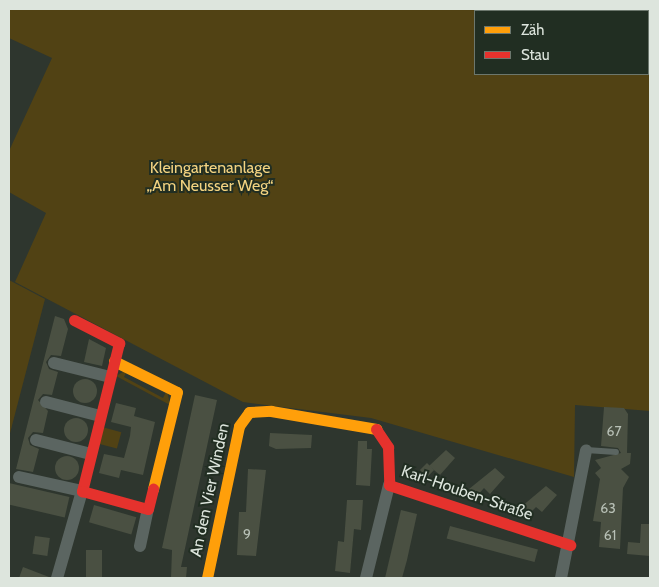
<!DOCTYPE html>
<html>
<head>
<meta charset="utf-8">
<style>
	body { margin:0 }
	#map { position:relative; width:659px; height:587px; overflow:hidden; background:#2e362e; font-family:Cabin,sans-serif }
	div>[style] { position:absolute }
	.green>* { inset:0; background:#514214; transform-origin:0 0 }
	.building>* { inset:0; background:#4a5042; transform-origin:0 0 }
	.round { border-radius:50% }
	.lane>* { height:6px; margin:-3px; padding:0 3px; transform-origin:3px; border-radius:3px; background:#5b6561 }
	.street>* { height:12px; margin:-6px; padding:0 6px; transform-origin:6px; border-radius:6px; background:#5b6561 }
	.slow>* { height:11px; margin:-5.5px; padding:0 5.5px; transform-origin:5.5px; border-radius:5.5px; background:#ff9f0a }
	.jam>* { height:11px; margin:-5.5px; padding:0 5.5px; transform-origin:5.5px; border-radius:5.5px; background:#e5322d }
	span { translate:-50% -50%; white-space:nowrap; text-align:center; line-height:1.15; -webkit-text-stroke:4px #212e22; paint-order:stroke }
	.number-label { font-size:14px; color:#b8c0b6 }
	.number-label span { -webkit-text-stroke-width:0 }
	.park-label { font-size:16px; color:#f3d380 }
	.street-label { font-size:16px; color:#dde5dd }
	.frame { position:absolute; inset:0; border:10px solid #dde5dd; pointer-events:none }
	.legend { position:absolute; left:474px; top:10px; width:175px; height:65px; box-sizing:border-box; background:#212e22; border:1px solid #6c776d; margin:0; padding:6px 9px; list-style:none; font-size:15px; color:#dde5dd }
	.legend li { display:flex; align-items:center; gap:10px; height:25px }
	.legend b { width:25px; border:1px solid #6c776d }
</style>
</head>
<body>
<div id="map">
	<div class="green">
		<i style="clip-path:polygon(9px 9px,650px 9px,650px 34px,648px 11px,475px 11px,475px 74px,648px 74px,650px 54px,650px 411px,575px 405px,574px 477px,371px 418px,243px 402px,15px 282px,46px 213px,9px 192px,9px 151px,52px 58px,9px 38px)"></i>
		<i style="clip-path:polygon(9px 280px,45px 299px,9px 437px)"></i>
		<i style="clip-path:polygon(128px 369px,124px 377px,163px 398px,167px 390px,170px 405px,116px 376px)"></i>
		<i style="left:102px;top:427px;width:20px;height:17px;rotate:15deg"></i>
	</div>
	<div class="building">
		<i style="clip-path:polygon(55px 316px,64px 319px,68px 329px,61px 356px,51px 355px,46px 362px,49px 369px,58px 372px,52px 395px,43px 394px,38px 400px,48px 411px,43px 433px,33px 432px,28px 438px,30px 445px,39px 449px,33px 472px,16px 469px)"></i>
		<i style="clip-path:polygon(89px 339px,106px 348px,102px 366px,84px 362px)"></i>
		<i class="round" style="left:73px;top:379px;width:24px;height:24px"></i>
		<i style="clip-path:polygon(195px 395px,217px 400px,181px 567px,187px 567px,186px 578px,171px 578px,172px 550px,162px 548px)"></i>
		<i style="clip-path:polygon(116px 403px,136px 408px,134px 416px,155px 422px,143px 475px,121px 470px,119px 478px,99px 473px,104px 454px,124px 458px,130px 436px,131px 427px,111px 422px)"></i>
		<i style="clip-path:polygon(604px 407px,624px 408px,628px 414px,627px 453px,631px 453px,630px 464px,621px 469px,629px 477px,623px 488px,620px 549px,599px 547px,601px 522px,593px 521px,600px 479px,595px 473px,601px 468px,595px 460px,621px 453px,618px 448px,601px 446px)"></i>
		<i class="round" style="left:64px;top:418px;width:24px;height:24px"></i>
		<i style="clip-path:polygon(270px 433px,312px 435px,311px 448px,276px 449px,269px 446px)"></i>
		<i style="clip-path:polygon(358px 441px,367px 441px,367px 449px,372px 449px,370px 486px,356px 485px)"></i>
		<i style="clip-path:polygon(446px 450px,455px 458px,440px 475px,429px 466px)"></i>
		<i class="round" style="left:55px;top:456px;width:24px;height:24px"></i>
		<i style="left:427px;top:463px;width:10px;height:10px;rotate:45deg"></i>
		<i style="clip-path:polygon(495px 468px,505px 477px,490px 494px,484px 488px,477px 496px,469px 489px)"></i>
		<i style="clip-path:polygon(248px 469px,266px 470px,256px 556px,237px 555px,239px 512px,246px 512px)"></i>
		<i style="left:9px;top:483px;width:62px;height:21px;rotate:13deg"></i>
		<i style="clip-path:polygon(546px 486px,557px 495px,542px 512px,536px 507px,529px 514px,521px 507px)"></i>
		<i style="clip-path:polygon(347px 500px,363px 500px,361px 530px,354px 529px,350px 573px,335px 571px,338px 541px,344px 542px)"></i>
		<i style="left:94px;top:505px;width:44px;height:18px;rotate:16deg"></i>
		<i style="clip-path:polygon(401px 510px,417px 514px,407px 560px,402px 578px,385px 578px)"></i>
		<i style="clip-path:polygon(641px 524px,650px 524px,650px 556px,627px 554px,628px 542px,640px 543px)"></i>
		<i style="left:450px;top:526px;width:91px;height:13px;rotate:15deg"></i>
		<i style="left:35px;top:536px;width:15px;height:18px;rotate:8deg"></i>
		<i style="left:86px;top:550px;width:16px;height:28px"></i>
		<i style="clip-path:polygon(23px 567px,49px 577px,49px 578px,19px 578px)"></i>
	</div>
	<div class="lane">
		<i style="left:586px;top:450px;width:30px;rotate:4deg"></i>
	</div>
	<div class="street">
		<i style="left:54px;top:363px;width:58px;rotate:14deg"></i>
		<i style="left:46px;top:402px;width:56px;rotate:14.5deg"></i>
		<i style="left:36px;top:440px;width:57px;rotate:14.3deg"></i>
		<i style="left:19px;top:477px;width:65px;rotate:12.5deg"></i>
		<i style="left:82px;top:491px;width:91px;rotate:106deg"></i>
		<i style="left:140px;top:546px;width:38px;rotate:-78deg"></i>
		<i style="left:366px;top:578px;width:96px;rotate:-76.1deg"></i>
		<i style="left:561px;top:578px;width:130px;rotate:-78.9deg"></i>
	</div>
	<div class="slow">
		<i style="left:114px;top:361px;width:70px;rotate:26.2deg"></i>
		<i style="left:177px;top:392px;width:100px;rotate:103.9deg"></i>
		<i style="left:207px;top:578px;width:155px;rotate:-78.1deg"></i>
		<i style="left:239px;top:426px;width:17px;rotate:-54deg"></i>
		<i style="left:249px;top:412px;width:22px;rotate:-3deg"></i>
		<i style="left:271px;top:411px;width:107px;rotate:9.7deg"></i>
	</div>
	<div class="jam">
		<i style="left:74px;top:320px;width:51px;rotate:27.1deg"></i>
		<i style="left:119px;top:343px;width:153px;rotate:104deg"></i>
		<i style="left:82px;top:491px;width:68px;rotate:15.3deg"></i>
		<i style="left:148px;top:509px;width:21px;rotate:-76deg"></i>
		<i style="left:376px;top:429px;width:22px;rotate:56deg"></i>
		<i style="left:388px;top:447px;width:38px;rotate:88deg"></i>
		<i style="left:389px;top:485px;width:191px;rotate:18.3deg"></i>
	</div>
	<div class="number-label">
		<span style="left:614px;top:431px">67</span>
		<span style="left:608px;top:508px">63</span>
		<span style="left:247px;top:534px">9</span>
		<span style="left:610px;top:535px">61</span>
	</div>
	<div class="park-label">
		<span style="left:210px;top:177px">Kleingartenanlage<br>„Am Neusser Weg“</span>
	</div>
	<div class="street-label">
		<span style="left:210px;top:490px;rotate:-78deg">An den Vier Winden</span>
		<span style="left:467px;top:493px;rotate:19deg">Karl-Houben-Straße</span>
	</div>
	<div class="frame"></div>
	<ul class="legend">
	<li><b style="height:6px;background:#ff9f0a"></b>Zäh</li>
	<li><b style="height:6px;background:#e5322d"></b>Stau</li>
	</ul>
</div>
</body>
</html>
